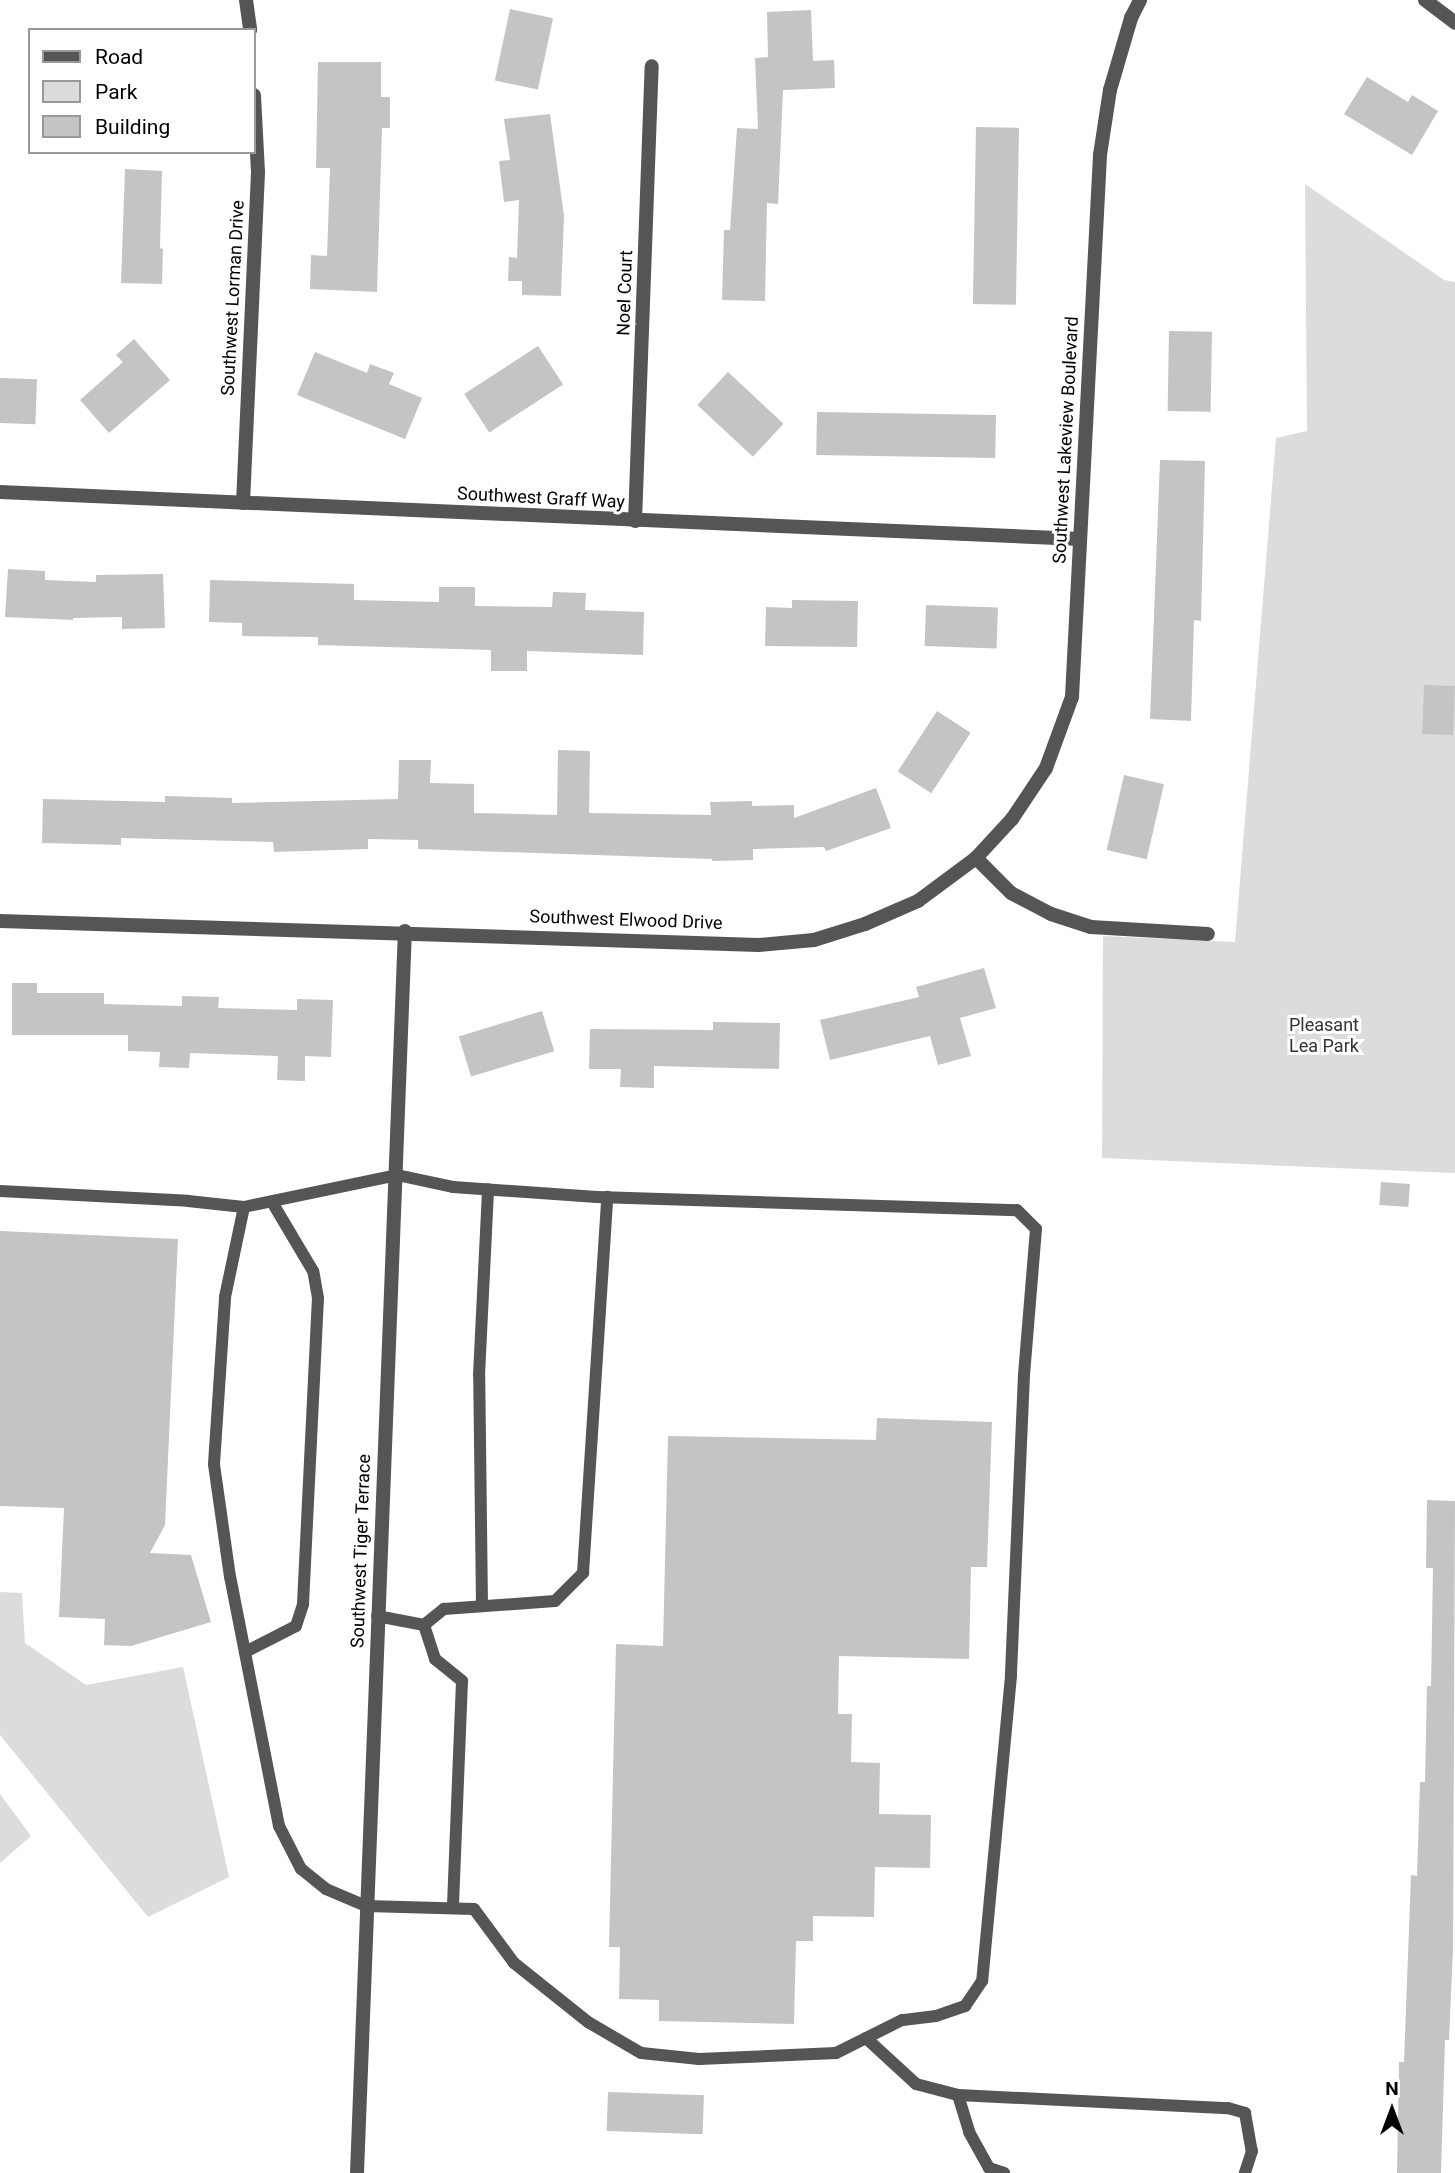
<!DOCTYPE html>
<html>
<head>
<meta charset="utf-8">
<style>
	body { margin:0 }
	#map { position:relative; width:1455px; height:2173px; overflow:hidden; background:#fff; font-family:Roboto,sans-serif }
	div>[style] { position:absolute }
	.green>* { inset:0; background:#dcdcdc }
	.building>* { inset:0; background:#c4c4c4; transform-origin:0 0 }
	.service>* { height:12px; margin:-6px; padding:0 6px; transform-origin:6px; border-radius:6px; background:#555 }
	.minor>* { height:14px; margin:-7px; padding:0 7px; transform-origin:7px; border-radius:7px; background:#555 }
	span { translate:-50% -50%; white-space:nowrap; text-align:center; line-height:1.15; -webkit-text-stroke:6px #fff; paint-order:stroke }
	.street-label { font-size:18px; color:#000 }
	.park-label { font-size:18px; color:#333 }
	.legend { position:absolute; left:28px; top:28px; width:228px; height:126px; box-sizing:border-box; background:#fff; border:2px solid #999; margin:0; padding:9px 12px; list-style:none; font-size:21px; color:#000 }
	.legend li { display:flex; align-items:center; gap:14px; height:35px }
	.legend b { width:35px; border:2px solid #999 }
	.north { position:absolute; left:1357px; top:2075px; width:70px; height:70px; -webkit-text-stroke:5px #fff; paint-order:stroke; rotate:0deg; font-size:19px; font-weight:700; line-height:28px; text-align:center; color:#000 }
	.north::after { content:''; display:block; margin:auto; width:24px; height:32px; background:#000; clip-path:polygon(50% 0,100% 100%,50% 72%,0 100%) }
</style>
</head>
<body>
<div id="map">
	<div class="green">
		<i style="clip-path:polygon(1305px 184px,1444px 280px,1455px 282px,1455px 1173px,1102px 1158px,1103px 936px,1235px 942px,1276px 438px,1307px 431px)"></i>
		<i style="clip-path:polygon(0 1592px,22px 1593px,25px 1643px,86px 1685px,183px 1667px,229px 1877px,148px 1917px,0 1735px)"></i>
		<i style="clip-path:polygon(0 1794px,31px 1836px,0 1863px)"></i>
	</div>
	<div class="building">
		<i style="left:510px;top:9px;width:44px;height:73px;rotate:12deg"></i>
		<i style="clip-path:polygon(811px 10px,813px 61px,834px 60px,835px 88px,783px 90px,778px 204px,767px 203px,765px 301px,722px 300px,724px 230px,730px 230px,737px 128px,758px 129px,755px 58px,768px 57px,767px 12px)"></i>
		<i style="clip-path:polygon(318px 62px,381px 62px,381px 97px,390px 97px,390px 128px,382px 128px,377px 292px,310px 289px,311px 255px,327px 256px,330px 168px,316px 168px)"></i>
		<i style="clip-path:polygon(1367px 77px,1408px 102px,1412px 95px,1438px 111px,1412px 155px,1344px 114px)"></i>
		<i style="clip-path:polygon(550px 114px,564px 216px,561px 296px,522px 295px,522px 281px,508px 281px,509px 257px,517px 258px,519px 200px,504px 202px,499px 161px,510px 160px,504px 119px)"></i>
		<i style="left:976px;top:127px;width:43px;height:177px;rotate:1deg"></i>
		<i style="clip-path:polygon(125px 169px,162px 171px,160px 248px,163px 249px,162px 284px,121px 283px)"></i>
		<i style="left:1169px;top:331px;width:43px;height:80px;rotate:1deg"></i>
		<i style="clip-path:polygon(134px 339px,170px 380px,109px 433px,80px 400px,123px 362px,116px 355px)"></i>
		<i style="left:538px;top:346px;width:46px;height:88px;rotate:57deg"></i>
		<i style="clip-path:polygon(315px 352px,367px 373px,370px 364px,394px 373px,389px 384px,422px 398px,405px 439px,297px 395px)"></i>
		<i style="left:728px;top:372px;width:76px;height:45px;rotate:43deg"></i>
		<i style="left:0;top:378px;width:37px;height:45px;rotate:2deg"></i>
		<i style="left:817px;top:412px;width:179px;height:43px;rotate:1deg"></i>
		<i style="clip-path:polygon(1160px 460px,1205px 461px,1201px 621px,1194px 620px,1191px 721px,1150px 719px)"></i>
		<i style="clip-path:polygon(8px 569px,45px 571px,45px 580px,96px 582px,96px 575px,163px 574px,165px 628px,122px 629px,122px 617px,73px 618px,73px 620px,5px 617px)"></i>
		<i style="clip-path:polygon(210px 580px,354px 584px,354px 600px,439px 602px,439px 587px,475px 587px,475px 606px,552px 607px,553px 592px,586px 593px,585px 610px,644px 612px,643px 655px,527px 651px,527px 671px,491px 671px,491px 650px,318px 645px,318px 637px,242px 636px,242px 623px,209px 622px)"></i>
		<i style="clip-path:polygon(792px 600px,858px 601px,857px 647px,765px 646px,766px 607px,792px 608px)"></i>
		<i style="left:926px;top:605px;width:72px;height:41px;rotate:2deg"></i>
		<i style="left:1424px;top:685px;width:31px;height:49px;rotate:2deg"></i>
		<i style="left:937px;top:711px;width:40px;height:72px;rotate:33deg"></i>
		<i style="clip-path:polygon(558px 750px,590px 751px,589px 813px,711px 815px,710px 802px,752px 801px,752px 806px,794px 805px,794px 818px,876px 788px,891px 828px,826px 851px,824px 847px,753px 849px,753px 860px,712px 861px,712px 859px,418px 849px,418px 840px,368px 839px,368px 849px,274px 852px,273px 842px,121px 838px,121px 845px,42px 843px,43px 799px,165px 802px,165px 796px,232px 798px,232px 803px,398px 799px,399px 760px,431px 760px,430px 783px,474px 784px,474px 813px,557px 815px)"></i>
		<i style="left:1124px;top:775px;width:41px;height:77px;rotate:13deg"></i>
		<i style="clip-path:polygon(984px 968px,996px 1008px,960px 1018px,971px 1056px,938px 1065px,930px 1036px,830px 1060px,820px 1020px,919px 997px,916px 987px)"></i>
		<i style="clip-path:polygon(12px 983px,37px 983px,37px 993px,104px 993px,104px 1004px,182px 1006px,182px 996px,219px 997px,218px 1008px,297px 1010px,297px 999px,333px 1000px,331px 1057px,305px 1056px,305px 1081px,277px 1080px,278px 1056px,190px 1053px,189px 1068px,159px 1067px,160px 1052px,128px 1051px,128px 1035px,12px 1035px)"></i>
		<i style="left:542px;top:1011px;width:42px;height:87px;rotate:73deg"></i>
		<i style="clip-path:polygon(713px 1022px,780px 1023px,779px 1069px,654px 1066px,654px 1088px,620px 1087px,621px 1069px,589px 1069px,590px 1029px,713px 1030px)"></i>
		<i style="left:1381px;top:1182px;width:29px;height:23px;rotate:4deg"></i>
		<i style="clip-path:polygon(0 1231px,178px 1239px,165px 1525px,150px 1553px,191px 1555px,211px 1622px,131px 1646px,104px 1645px,105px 1619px,59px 1617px,64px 1508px,0 1506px)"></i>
		<i style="clip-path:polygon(877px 1418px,992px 1422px,987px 1567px,971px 1567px,969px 1659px,839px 1656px,838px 1714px,852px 1714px,851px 1762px,880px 1763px,879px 1814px,931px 1815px,930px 1868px,875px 1867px,874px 1917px,813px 1916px,813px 1941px,796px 1941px,794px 2024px,659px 2021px,659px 2000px,619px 1999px,620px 1947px,609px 1947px,616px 1644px,663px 1646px,668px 1436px,876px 1440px)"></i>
		<i style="clip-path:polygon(1427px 1500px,1455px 1501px,1453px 1949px,1449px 2040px,1445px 2040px,1441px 2173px,1397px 2173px,1399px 2062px,1404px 2062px,1411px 1875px,1417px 1876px,1420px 1782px,1425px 1782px,1427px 1686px,1431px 1686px,1433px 1568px,1426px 1568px)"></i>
		<i style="left:608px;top:2092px;width:96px;height:39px;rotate:2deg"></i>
	</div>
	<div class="service">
		<i style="left:397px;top:1175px;width:57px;rotate:12.1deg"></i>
		<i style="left:453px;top:1187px;width:144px;rotate:4deg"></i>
		<i style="left:597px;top:1197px;width:420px;rotate:1.8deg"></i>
		<i style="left:1017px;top:1210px;width:27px;rotate:45deg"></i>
		<i style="left:1036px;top:1229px;width:146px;rotate:94.7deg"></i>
		<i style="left:1024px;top:1375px;width:301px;rotate:92.5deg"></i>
		<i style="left:1011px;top:1676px;width:306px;rotate:95.4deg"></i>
		<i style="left:982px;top:1981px;width:30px;rotate:124deg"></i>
		<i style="left:965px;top:2006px;width:31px;rotate:161deg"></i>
		<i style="left:936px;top:2016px;width:34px;rotate:173deg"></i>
		<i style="left:902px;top:2020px;width:74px;rotate:153.4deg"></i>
		<i style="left:836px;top:2053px;width:137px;rotate:177.5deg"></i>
		<i style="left:699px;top:2059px;width:58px;rotate:-174.1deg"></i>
		<i style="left:641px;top:2053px;width:61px;rotate:-149.7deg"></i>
		<i style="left:588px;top:2022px;width:95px;rotate:-141.4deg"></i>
		<i style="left:514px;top:1963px;width:67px;rotate:-126.5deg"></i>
		<i style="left:474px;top:1909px;width:108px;rotate:-178.4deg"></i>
		<i style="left:366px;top:1906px;width:43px;rotate:-157deg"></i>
		<i style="left:326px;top:1889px;width:32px;rotate:-141deg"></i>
		<i style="left:301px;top:1869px;width:48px;rotate:-117.1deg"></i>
		<i style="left:279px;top:1826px;width:254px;rotate:-101.1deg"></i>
		<i style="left:230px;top:1577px;width:114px;rotate:-98.1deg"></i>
		<i style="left:214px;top:1464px;width:167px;rotate:-86.2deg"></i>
		<i style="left:225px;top:1297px;width:92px;rotate:-78.1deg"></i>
		<i style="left:244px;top:1207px;width:156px;rotate:-11.8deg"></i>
		<i style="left:0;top:1191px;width:188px;rotate:3deg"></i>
		<i style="left:188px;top:1201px;width:56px;rotate:6.1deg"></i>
		<i style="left:482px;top:1605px;width:230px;rotate:-90.7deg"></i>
		<i style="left:479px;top:1375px;width:186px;rotate:-87.2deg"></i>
		<i style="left:377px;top:1616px;width:48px;rotate:10.8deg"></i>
		<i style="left:424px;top:1625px;width:26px;rotate:-39deg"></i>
		<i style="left:444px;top:1609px;width:111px;rotate:-4.1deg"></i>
		<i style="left:555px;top:1601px;width:40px;rotate:-45deg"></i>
		<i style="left:583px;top:1573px;width:377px;rotate:-86.3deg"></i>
		<i style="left:424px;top:1625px;width:36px;rotate:72deg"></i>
		<i style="left:435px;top:1659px;width:35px;rotate:39deg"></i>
		<i style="left:462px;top:1681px;width:227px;rotate:92.3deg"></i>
		<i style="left:245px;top:1652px;width:57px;rotate:-27deg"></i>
		<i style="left:296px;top:1626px;width:23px;rotate:-72deg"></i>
		<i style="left:303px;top:1604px;width:306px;rotate:-87.2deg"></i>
		<i style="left:318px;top:1298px;width:27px;rotate:-100deg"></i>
		<i style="left:313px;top:1271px;width:80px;rotate:-120.7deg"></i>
		<i style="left:866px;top:2038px;width:68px;rotate:42.6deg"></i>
		<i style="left:916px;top:2084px;width:43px;rotate:14.7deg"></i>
		<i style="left:958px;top:2095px;width:270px;rotate:2.8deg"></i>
		<i style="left:1228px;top:2108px;width:18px;rotate:16deg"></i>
		<i style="left:1245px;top:2113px;width:39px;rotate:80deg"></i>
		<i style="left:1252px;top:2151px;width:23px;rotate:108deg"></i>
		<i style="left:958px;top:2095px;width:39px;rotate:73deg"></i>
		<i style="left:969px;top:2132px;width:41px;rotate:60.9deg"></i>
		<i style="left:989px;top:2168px;width:16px;rotate:18deg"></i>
	</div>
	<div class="minor">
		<i style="left:246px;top:0;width:30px;rotate:82deg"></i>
		<i style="left:1425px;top:0;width:38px;rotate:37deg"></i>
		<i style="left:0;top:492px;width:1081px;rotate:2.49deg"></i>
		<i style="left:243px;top:503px;width:331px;rotate:-87.4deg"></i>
		<i style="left:258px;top:172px;width:77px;rotate:-93deg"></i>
		<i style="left:635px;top:521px;width:455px;rotate:-87.9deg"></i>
		<i style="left:976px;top:858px;width:49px;rotate:45deg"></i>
		<i style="left:1011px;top:893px;width:45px;rotate:27.7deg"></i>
		<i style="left:1051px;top:914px;width:42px;rotate:18deg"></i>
		<i style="left:1091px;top:927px;width:117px;rotate:3.4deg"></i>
		<i style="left:0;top:921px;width:759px;rotate:1.81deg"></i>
		<i style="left:759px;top:945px;width:55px;rotate:-5.2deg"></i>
		<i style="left:814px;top:940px;width:53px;rotate:-17.4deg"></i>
		<i style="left:865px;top:924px;width:58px;rotate:-23.5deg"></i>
		<i style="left:918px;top:901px;width:72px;rotate:-36.6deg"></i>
		<i style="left:976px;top:858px;width:53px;rotate:-47.3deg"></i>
		<i style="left:1012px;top:819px;width:61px;rotate:-56.3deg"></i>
		<i style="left:1046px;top:768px;width:76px;rotate:-69.9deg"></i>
		<i style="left:1072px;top:697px;width:543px;rotate:-87.04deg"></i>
		<i style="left:1100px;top:155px;width:66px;rotate:-81.3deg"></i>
		<i style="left:1110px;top:90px;width:75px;rotate:-73.7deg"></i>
		<i style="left:1131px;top:18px;width:20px;rotate:-63deg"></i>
		<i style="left:357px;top:2173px;width:1243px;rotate:-87.79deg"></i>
	</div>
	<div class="street-label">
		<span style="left:625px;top:293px;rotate:-88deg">Noel Court</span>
		<span style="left:233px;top:298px;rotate:-87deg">Southwest Lorman Drive</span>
		<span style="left:1066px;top:440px;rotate:-87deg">Southwest Lakeview Boulevard</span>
		<span style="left:541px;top:498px;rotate:3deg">Southwest Graff Way</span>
		<span style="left:626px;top:920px;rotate:2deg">Southwest Elwood Drive</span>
		<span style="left:361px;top:1551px;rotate:-88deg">Southwest Tiger Terrace</span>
	</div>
	<div class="park-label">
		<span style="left:1324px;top:1036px">Pleasant<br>Lea Park</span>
	</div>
	<ul class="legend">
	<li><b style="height:9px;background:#555"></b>Road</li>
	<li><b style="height:19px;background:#dcdcdc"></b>Park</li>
	<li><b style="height:19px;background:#c4c4c4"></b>Building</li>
	</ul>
	<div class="north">N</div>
</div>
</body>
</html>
